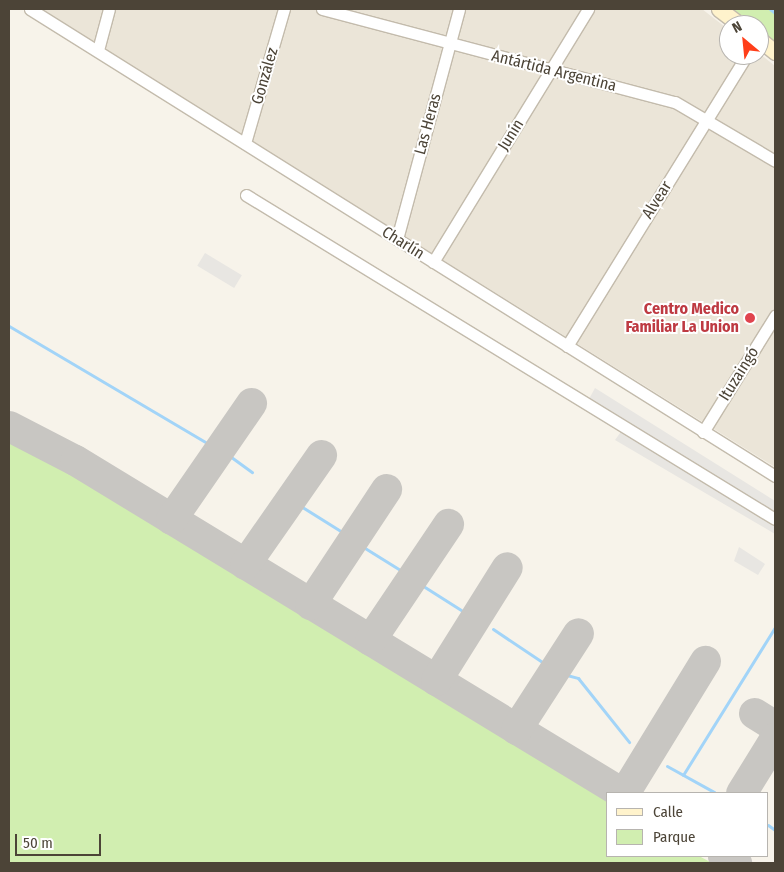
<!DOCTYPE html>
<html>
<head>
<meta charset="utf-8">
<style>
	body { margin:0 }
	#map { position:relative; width:784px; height:872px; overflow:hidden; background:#f7f3ea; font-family:"Fira Sans Condensed",sans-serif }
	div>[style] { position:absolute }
	.residential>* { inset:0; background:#ebe5d8 }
	.green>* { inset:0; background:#d1eeb0 }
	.parking>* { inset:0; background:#e8e6e2; transform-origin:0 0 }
	.stream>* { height:3px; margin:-1.5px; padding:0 1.5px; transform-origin:1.5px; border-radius:1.5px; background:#a2d4f8 }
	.taxiway>* { height:31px; margin:-15.5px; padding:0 15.5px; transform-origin:15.5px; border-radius:15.5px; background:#c8c6c2 }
	.roads { filter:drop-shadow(1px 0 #c3bbac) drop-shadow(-1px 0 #c3bbac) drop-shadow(0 1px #c3bbac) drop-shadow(0 -1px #c3bbac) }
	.street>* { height:11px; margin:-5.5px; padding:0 5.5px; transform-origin:5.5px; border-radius:5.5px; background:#fff }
	.secondary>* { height:15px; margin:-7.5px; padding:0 7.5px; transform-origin:7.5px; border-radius:7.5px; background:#fff3cc }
	.dots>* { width:14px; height:14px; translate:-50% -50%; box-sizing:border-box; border:2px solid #fff; border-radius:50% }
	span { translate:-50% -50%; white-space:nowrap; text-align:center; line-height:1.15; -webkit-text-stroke:4px #fff; paint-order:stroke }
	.street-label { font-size:16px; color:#4c4437 }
	.health-label { font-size:16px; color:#be3a42; font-weight:700 }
	.right { translate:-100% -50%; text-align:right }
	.frame { position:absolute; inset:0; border:10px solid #4c4437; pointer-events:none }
	.legend { position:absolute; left:606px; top:792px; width:162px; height:65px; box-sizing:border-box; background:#fff; border:1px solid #b7b4af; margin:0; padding:6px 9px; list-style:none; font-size:15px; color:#4c4437 }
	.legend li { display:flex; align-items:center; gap:10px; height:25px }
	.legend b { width:25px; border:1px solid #b7b4af }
	.north { position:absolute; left:719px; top:15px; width:50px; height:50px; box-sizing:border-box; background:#fff; border:1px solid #b7b4af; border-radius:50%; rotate:332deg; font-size:14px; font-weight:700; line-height:20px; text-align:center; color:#4c4437 }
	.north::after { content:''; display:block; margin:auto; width:18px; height:22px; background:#ff3e19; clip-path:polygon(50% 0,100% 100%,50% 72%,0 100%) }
	.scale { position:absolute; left:15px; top:834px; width:86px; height:22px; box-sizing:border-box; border:2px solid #4c4437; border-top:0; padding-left:6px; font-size:15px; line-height:18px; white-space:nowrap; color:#4c4437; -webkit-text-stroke:4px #fff; paint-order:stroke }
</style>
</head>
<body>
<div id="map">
	<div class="residential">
		<i style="clip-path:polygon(40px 9px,702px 9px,729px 30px,729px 55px,759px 53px,775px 66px,775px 467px)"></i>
	</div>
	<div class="green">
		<i style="clip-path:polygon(730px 9px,775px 9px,775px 43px,759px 30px,759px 25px,752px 25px)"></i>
		<i style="clip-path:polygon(9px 438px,39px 452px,608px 800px,608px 856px,699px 856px,712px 863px,9px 863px)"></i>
	</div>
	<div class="parking">
		<i style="left:205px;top:253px;width:43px;height:15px;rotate:31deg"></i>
		<i style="clip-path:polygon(595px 388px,775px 501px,775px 534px,615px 440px,623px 429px,584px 408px)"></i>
		<i style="clip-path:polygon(739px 547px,765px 564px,758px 575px,734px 561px)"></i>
	</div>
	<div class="stream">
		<i style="left:770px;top:9px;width:6px;rotate:39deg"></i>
		<i style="left:9px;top:326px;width:228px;rotate:30.6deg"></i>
		<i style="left:227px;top:454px;width:31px;rotate:36deg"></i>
		<i style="left:299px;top:505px;width:57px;rotate:32deg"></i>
		<i style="left:360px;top:545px;width:53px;rotate:31.9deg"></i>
		<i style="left:420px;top:584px;width:49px;rotate:32.4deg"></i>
		<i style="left:493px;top:629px;width:66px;rotate:33.9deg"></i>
		<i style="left:563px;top:674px;width:16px;rotate:15deg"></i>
		<i style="left:578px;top:678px;width:82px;rotate:51.4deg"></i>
		<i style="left:667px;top:766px;width:54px;rotate:29deg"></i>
		<i style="left:683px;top:775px;width:174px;rotate:-58.1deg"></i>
		<i style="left:768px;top:825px;width:9px;rotate:36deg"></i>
	</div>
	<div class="taxiway">
		<i style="left:9px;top:426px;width:74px;rotate:27.3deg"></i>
		<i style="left:75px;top:460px;width:640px;rotate:31.33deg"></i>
		<i style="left:171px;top:519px;width:141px;rotate:-55.4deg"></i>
		<i style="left:245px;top:564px;width:133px;rotate:-55.1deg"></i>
		<i style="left:310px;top:604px;width:138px;rotate:-56.5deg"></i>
		<i style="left:370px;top:640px;width:140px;rotate:-56.1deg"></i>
		<i style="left:436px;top:680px;width:133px;rotate:-57.9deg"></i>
		<i style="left:754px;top:713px;width:25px;rotate:32deg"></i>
		<i style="left:516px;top:729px;width:114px;rotate:-57.1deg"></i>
		<i style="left:624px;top:793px;width:155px;rotate:-58.5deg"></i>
		<i style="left:741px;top:793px;width:65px;rotate:-58.3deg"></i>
		<i style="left:723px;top:856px;width:15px;rotate:28deg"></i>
	</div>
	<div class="roads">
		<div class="street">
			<i style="left:30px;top:9px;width:879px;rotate:32.08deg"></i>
			<i style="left:322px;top:9px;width:365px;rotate:14.8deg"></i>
			<i style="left:675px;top:102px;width:116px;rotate:30.5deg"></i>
			<i style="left:98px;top:50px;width:42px;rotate:-75deg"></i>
			<i style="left:245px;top:143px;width:140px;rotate:-73.8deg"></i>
			<i style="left:246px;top:195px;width:620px;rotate:31.49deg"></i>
			<i style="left:397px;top:239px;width:238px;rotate:-74.9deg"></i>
			<i style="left:433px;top:262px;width:297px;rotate:-58.5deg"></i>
			<i style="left:567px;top:346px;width:342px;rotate:-58.3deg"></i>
			<i style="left:703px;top:432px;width:137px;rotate:-58.2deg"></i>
		</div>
		<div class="secondary">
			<i style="left:719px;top:9px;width:26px;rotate:37deg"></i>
			<i style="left:759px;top:39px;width:21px;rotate:39deg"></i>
		</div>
	</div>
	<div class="dots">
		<i style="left:750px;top:318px;background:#e0444e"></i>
	</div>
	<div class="street-label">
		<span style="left:554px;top:71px;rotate:14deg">Antártida Argentina</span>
		<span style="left:265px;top:76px;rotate:-74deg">González</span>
		<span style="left:428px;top:124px;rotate:-75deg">Las Heras</span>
		<span style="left:511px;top:135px;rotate:-58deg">Junín</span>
		<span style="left:657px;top:200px;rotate:-58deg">Alvear</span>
		<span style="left:403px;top:243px;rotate:32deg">Charlín</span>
		<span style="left:739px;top:374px;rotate:-58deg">Ituzaingó</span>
	</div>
	<div class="health-label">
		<span class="right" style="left:739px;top:318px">Centro Medico<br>Familiar La Union</span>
	</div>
	<div class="frame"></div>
	<ul class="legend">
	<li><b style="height:6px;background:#fff3cc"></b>Calle</li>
	<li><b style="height:14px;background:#d1eeb0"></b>Parque</li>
	</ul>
	<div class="north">N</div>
	<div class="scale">50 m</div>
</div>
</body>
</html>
